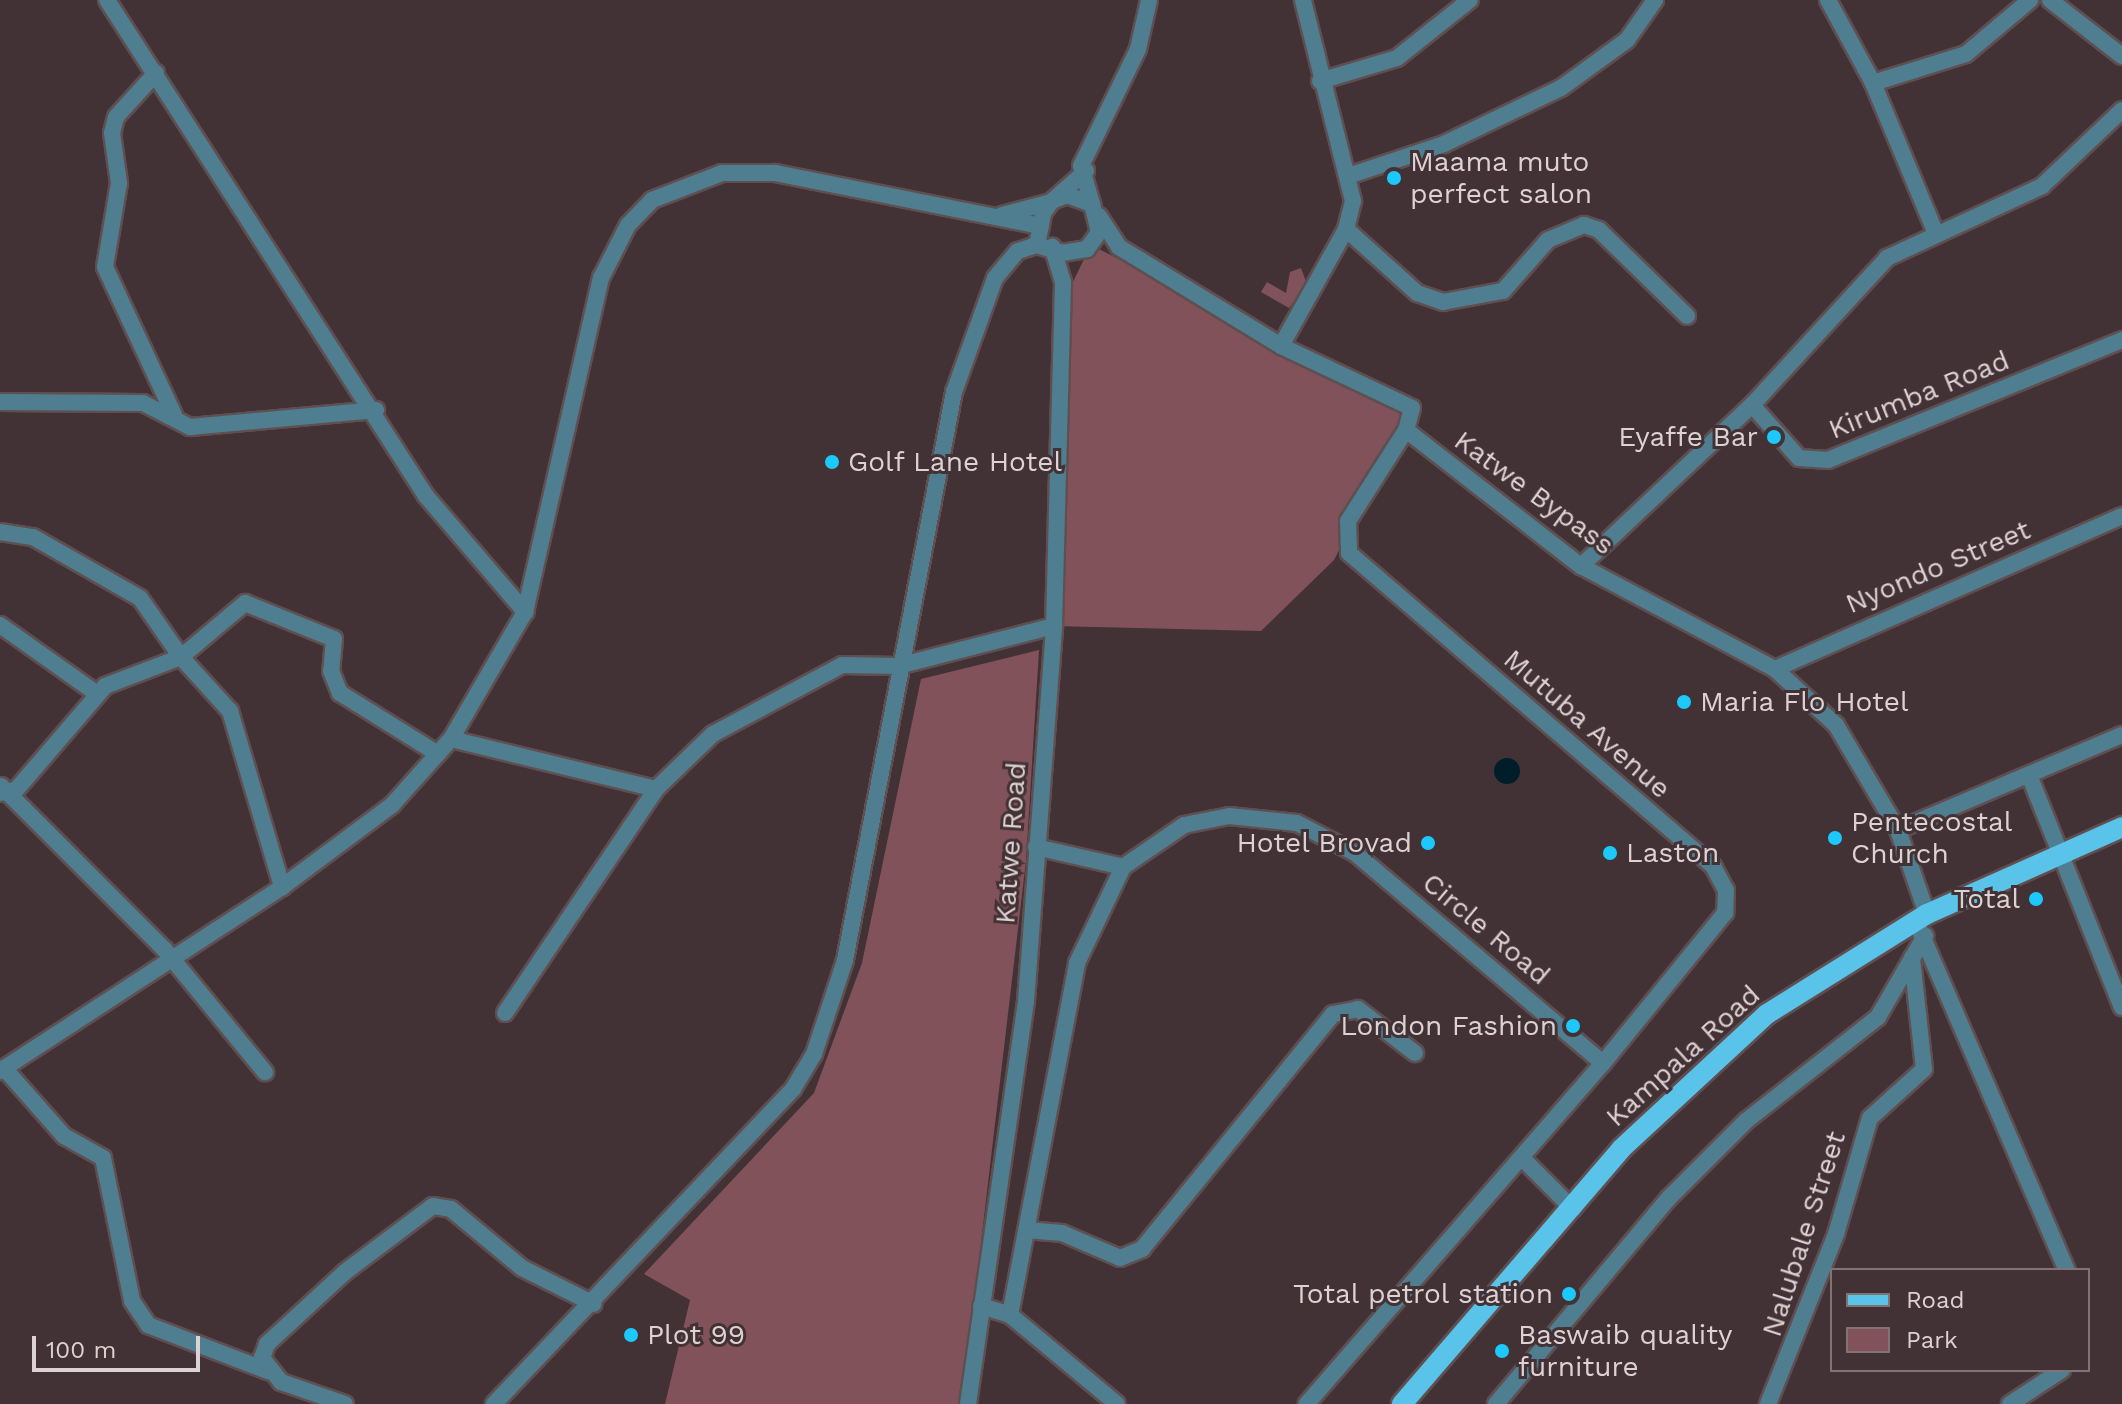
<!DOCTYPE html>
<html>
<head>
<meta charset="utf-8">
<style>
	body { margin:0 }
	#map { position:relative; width:2122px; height:1404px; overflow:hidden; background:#433235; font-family:"Work Sans",sans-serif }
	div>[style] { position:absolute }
	.green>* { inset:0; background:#82525a }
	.water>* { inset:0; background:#001e29 }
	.round { border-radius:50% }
	.roads { filter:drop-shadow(2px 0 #5f4f51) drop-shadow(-2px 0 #5f4f51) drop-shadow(0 2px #5f4f51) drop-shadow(0 -2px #5f4f51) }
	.minor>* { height:16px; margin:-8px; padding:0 8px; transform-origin:8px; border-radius:8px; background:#4f7e91 }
	.major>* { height:20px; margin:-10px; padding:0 10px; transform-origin:10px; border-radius:10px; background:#5ac3ea }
	.dots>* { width:22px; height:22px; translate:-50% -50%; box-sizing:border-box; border:4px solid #433235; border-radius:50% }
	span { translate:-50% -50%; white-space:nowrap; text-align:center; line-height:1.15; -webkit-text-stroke:6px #433235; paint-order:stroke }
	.poi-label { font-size:28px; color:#ddd2d3 }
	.left { translate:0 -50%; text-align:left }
	.right { translate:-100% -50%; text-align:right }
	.street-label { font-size:28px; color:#ddd2d3 }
	.legend { position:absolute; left:1830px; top:1268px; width:260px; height:104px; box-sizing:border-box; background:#433235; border:2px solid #817274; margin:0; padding:10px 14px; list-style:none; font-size:24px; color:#ddd2d3 }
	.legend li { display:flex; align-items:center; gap:16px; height:40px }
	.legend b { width:40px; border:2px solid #817274 }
	.scale { position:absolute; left:32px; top:1336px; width:168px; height:36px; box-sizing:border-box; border:4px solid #ddd2d3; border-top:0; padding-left:10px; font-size:24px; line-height:28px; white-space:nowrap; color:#ddd2d3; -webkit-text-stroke:6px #433235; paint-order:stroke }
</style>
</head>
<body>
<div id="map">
	<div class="green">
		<i style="clip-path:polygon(1091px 245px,1412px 408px,1334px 560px,1261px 631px,1054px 626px,1063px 302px)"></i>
		<i style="clip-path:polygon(1301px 268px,1307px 284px,1289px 308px,1261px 292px,1267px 282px,1286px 293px,1290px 272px)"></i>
		<i style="clip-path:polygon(1039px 650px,1026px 861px,962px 1404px,665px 1404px,690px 1300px,644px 1274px,814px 1093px,862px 963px,921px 679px)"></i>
	</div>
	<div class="water">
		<i class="round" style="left:1494px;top:758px;width:26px;height:26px"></i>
	</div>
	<div class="roads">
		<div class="minor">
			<i style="left:107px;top:0;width:590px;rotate:57.25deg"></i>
			<i style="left:426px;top:496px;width:153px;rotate:49.5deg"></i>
			<i style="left:1828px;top:0;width:94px;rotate:61.5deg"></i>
			<i style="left:1873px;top:83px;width:97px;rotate:-17.3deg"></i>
			<i style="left:1966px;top:54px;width:84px;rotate:-40.2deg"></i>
			<i style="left:2050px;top:0;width:91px;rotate:37.9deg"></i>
			<i style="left:156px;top:73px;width:59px;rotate:132.3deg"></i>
			<i style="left:116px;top:117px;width:16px;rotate:104deg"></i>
			<i style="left:112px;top:133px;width:50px;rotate:82deg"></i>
			<i style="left:119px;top:183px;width:85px;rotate:99.5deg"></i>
			<i style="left:105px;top:267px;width:163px;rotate:65deg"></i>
			<i style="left:1320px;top:81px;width:80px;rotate:-16.6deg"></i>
			<i style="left:1397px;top:58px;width:93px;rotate:-38.5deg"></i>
			<i style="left:1873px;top:83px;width:160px;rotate:67.3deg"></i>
			<i style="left:1348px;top:176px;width:101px;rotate:-18.4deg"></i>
			<i style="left:1444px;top:144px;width:130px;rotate:-25.6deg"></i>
			<i style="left:1561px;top:88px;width:82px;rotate:-36deg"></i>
			<i style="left:1627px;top:40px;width:49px;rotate:-55deg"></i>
			<i style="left:1054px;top:200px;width:14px;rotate:-21deg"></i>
			<i style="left:1067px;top:195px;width:27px;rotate:20deg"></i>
			<i style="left:1092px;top:204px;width:29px;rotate:76deg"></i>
			<i style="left:1099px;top:232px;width:21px;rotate:125deg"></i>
			<i style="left:1087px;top:249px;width:24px;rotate:171deg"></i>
			<i style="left:1063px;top:253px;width:27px;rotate:-163deg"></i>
			<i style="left:1037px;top:245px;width:33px;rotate:-79deg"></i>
			<i style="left:1043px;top:213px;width:14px;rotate:-54deg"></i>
			<i style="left:1051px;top:202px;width:47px;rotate:-41.5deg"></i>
			<i style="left:1092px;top:204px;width:40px;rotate:-106deg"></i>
			<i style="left:1081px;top:166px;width:130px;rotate:-64deg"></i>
			<i style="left:1138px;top:49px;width:50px;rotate:-77.3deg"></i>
			<i style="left:1002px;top:215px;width:51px;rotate:-14.9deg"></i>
			<i style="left:1099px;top:216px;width:37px;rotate:57deg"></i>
			<i style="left:1119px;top:247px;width:190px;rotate:31.4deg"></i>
			<i style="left:1281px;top:346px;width:145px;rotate:25.3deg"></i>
			<i style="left:1412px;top:408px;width:23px;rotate:105deg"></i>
			<i style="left:1406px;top:430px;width:222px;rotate:37.9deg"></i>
			<i style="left:1581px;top:566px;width:220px;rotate:28deg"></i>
			<i style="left:1775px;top:669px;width:83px;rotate:42.6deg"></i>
			<i style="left:1836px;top:725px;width:122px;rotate:59.4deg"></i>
			<i style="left:1898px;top:830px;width:89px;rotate:71deg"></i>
			<i style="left:1346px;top:229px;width:96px;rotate:42deg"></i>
			<i style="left:1417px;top:293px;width:28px;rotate:19deg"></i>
			<i style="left:1443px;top:302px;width:61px;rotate:-10.4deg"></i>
			<i style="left:1503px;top:291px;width:68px;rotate:-48.6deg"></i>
			<i style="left:1548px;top:240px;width:39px;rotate:-23deg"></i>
			<i style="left:1584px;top:225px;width:16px;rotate:18deg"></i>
			<i style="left:1599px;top:230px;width:123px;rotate:44.3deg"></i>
			<i style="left:1281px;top:346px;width:134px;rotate:-60.9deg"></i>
			<i style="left:1346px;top:229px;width:29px;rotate:-76deg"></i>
			<i style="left:1353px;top:201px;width:207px;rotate:-104deg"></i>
			<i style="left:0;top:402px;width:143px;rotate:0.4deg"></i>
			<i style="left:143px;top:403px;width:53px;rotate:27.1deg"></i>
			<i style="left:190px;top:427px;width:187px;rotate:-5.2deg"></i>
			<i style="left:1752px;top:405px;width:71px;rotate:48.4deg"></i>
			<i style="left:1799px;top:458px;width:29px;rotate:4deg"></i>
			<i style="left:1828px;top:460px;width:318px;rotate:-22.2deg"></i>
			<i style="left:1406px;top:430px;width:108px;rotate:122.5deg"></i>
			<i style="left:1348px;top:521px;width:32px;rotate:88deg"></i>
			<i style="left:1349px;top:553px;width:480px;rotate:40.7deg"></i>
			<i style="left:1713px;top:866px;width:27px;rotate:62deg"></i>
			<i style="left:1726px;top:890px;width:23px;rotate:92deg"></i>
			<i style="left:1725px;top:913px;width:193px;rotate:129.1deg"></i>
			<i style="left:0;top:532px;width:33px;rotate:9deg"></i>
			<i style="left:33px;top:537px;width:123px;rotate:29.7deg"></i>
			<i style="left:140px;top:598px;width:72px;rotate:55.2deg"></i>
			<i style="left:181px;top:657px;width:84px;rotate:-40.2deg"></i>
			<i style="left:245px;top:603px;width:96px;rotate:22deg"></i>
			<i style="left:334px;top:639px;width:32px;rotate:95deg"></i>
			<i style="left:331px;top:671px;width:24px;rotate:68deg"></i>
			<i style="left:340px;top:693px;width:115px;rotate:31.9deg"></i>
			<i style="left:1581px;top:566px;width:235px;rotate:-43.3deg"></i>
			<i style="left:1752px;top:405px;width:200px;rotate:-47.4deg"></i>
			<i style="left:1887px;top:258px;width:171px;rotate:-24.9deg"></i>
			<i style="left:2042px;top:186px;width:110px;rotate:-43.5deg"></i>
			<i style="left:0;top:625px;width:118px;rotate:35.3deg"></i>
			<i style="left:1775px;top:669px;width:379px;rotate:-23.8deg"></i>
			<i style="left:451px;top:739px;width:211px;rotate:13.7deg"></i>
			<i style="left:2029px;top:775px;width:250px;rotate:68.2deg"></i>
			<i style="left:1px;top:786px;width:232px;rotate:45deg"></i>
			<i style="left:165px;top:950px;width:158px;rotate:50.7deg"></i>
			<i style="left:0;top:793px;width:16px;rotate:-11deg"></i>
			<i style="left:16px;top:790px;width:137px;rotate:-49.4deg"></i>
			<i style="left:105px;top:686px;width:81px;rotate:-20.9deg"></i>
			<i style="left:181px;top:657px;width:73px;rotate:47.8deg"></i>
			<i style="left:230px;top:711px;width:184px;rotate:73.5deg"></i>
			<i style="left:1898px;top:830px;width:243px;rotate:-23deg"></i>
			<i style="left:1036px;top:847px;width:89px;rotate:12.9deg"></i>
			<i style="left:1920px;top:931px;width:369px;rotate:66.6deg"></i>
			<i style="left:505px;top:1013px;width:270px;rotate:-56deg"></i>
			<i style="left:656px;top:789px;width:79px;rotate:-44deg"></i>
			<i style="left:713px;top:734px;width:146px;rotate:-28.1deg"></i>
			<i style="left:842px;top:665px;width:56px;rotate:1deg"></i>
			<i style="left:898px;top:666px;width:161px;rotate:-14.4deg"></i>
			<i style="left:4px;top:1068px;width:91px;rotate:48.6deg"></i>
			<i style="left:64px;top:1136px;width:45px;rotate:29.4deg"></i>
			<i style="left:103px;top:1158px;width:146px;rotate:78.5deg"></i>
			<i style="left:132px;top:1301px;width:29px;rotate:56deg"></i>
			<i style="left:148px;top:1325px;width:129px;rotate:21deg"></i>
			<i style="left:0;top:1071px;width:337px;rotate:-33.1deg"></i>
			<i style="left:282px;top:887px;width:137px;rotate:-36.7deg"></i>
			<i style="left:392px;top:805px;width:89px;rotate:-48.2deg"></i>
			<i style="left:451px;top:739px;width:147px;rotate:-59.8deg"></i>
			<i style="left:525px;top:612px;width:343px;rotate:-77.2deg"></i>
			<i style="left:601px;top:278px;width:59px;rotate:-63deg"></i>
			<i style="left:628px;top:225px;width:35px;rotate:-46deg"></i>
			<i style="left:652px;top:200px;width:75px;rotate:-21.1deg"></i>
			<i style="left:722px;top:173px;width:53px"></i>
			<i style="left:775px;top:173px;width:271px;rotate:11.3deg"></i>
			<i style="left:1522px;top:1158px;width:72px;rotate:45deg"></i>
			<i style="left:1027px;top:1230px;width:35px;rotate:5deg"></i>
			<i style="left:1062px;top:1233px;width:63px;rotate:23.3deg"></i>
			<i style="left:1120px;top:1258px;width:24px;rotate:-22deg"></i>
			<i style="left:1142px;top:1249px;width:303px;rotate:-50.9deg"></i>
			<i style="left:1333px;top:1014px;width:25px;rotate:-11deg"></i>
			<i style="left:1358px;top:1009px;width:72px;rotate:37.7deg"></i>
			<i style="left:981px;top:1306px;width:30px;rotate:17deg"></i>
			<i style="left:1010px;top:1315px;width:139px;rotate:39.8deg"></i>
			<i style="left:1010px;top:1315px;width:358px;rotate:-79.2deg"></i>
			<i style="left:1077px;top:963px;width:106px;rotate:-64.4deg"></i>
			<i style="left:1123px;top:867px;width:74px;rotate:-34.5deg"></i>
			<i style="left:1184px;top:825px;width:46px;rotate:-11.3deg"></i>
			<i style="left:1229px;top:816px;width:68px;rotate:5.9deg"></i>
			<i style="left:1297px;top:823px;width:65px;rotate:27.3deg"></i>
			<i style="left:1355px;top:853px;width:325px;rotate:40.3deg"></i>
			<i style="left:1603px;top:1063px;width:452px;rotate:131deg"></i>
			<i style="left:345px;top:1404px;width:68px;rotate:-161deg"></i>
			<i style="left:281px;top:1382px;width:31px;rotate:-128deg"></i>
			<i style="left:262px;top:1358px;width:15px;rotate:-70deg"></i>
			<i style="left:267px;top:1344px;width:106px;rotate:-42.7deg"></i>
			<i style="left:345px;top:1272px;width:110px;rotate:-36.9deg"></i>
			<i style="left:433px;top:1206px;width:18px;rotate:9deg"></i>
			<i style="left:451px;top:1209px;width:92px;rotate:39.7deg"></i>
			<i style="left:522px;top:1268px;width:80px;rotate:26.6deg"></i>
			<i style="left:494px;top:1404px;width:434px;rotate:-46.5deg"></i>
			<i style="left:793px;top:1089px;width:41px;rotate:-59deg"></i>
			<i style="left:814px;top:1054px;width:99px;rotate:-71.7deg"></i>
			<i style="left:845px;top:960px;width:578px;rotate:-79.14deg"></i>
			<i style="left:954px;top:392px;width:121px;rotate:-70.2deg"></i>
			<i style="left:995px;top:278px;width:35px;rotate:-50deg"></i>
			<i style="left:1018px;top:251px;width:20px;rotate:-18deg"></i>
			<i style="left:968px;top:1404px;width:407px;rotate:-81.8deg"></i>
			<i style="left:1026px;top:1001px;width:376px;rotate:-85.7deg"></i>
			<i style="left:1054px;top:626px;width:344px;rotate:-88.5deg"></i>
			<i style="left:1063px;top:282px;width:37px;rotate:-107deg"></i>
			<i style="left:1496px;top:1404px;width:269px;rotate:-50deg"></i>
			<i style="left:1669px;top:1198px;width:109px;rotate:-45deg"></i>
			<i style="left:1746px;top:1121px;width:168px;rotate:-38.2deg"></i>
			<i style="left:1878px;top:1017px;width:94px;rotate:-59.9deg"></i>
			<i style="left:1768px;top:1404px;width:183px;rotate:-68.2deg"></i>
			<i style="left:1836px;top:1234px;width:121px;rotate:-73.7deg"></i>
			<i style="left:1870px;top:1118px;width:73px;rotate:-42.2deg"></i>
			<i style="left:1924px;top:1069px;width:112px;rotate:-96.2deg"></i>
			<i style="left:2010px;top:1404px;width:62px;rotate:-33.2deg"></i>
		</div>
		<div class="major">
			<i style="left:1402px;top:1404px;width:336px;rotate:-49.3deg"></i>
			<i style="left:1621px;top:1149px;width:199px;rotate:-42.8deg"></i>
			<i style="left:1767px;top:1014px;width:189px;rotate:-32deg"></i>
			<i style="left:1927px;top:914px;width:214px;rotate:-24deg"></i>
		</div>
	</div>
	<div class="dots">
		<i style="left:1394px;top:178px;background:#1dc9fc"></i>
		<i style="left:1774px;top:437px;background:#1dc9fc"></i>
		<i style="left:832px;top:462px;background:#1dc9fc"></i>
		<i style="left:1684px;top:702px;background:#1dc9fc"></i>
		<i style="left:1835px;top:838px;background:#1dc9fc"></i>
		<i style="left:1428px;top:843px;background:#1dc9fc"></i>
		<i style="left:1610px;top:853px;background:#1dc9fc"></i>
		<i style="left:2036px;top:899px;background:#1dc9fc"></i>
		<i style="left:1573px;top:1026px;background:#1dc9fc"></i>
		<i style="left:1569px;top:1294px;background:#1dc9fc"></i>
		<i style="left:631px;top:1335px;background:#1dc9fc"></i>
		<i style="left:1502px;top:1351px;background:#1dc9fc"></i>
	</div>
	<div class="poi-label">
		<span class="left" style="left:1410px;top:178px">Maama muto<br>perfect salon</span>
		<span class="right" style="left:1758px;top:437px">Eyaffe Bar</span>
		<span class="left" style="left:848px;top:462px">Golf Lane Hotel</span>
		<span class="left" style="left:1700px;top:702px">Maria Flo Hotel</span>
		<span class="left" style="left:1851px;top:838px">Pentecostal<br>Church</span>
		<span class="right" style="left:1412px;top:843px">Hotel Brovad</span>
		<span class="left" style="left:1626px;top:853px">Laston</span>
		<span class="right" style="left:2020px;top:899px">Total</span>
		<span class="right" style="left:1557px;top:1026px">London Fashion</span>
		<span class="right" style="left:1553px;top:1294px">Total petrol station</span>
		<span class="left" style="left:647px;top:1335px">Plot 99</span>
		<span class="left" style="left:1518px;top:1351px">Baswaib quality<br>furniture</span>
	</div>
	<div class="street-label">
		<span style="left:1919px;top:395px;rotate:-22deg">Kirumba Road</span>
		<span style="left:1534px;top:493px;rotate:36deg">Katwe Bypass</span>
		<span style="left:1938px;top:567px;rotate:-23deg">Nyondo Street</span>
		<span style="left:1587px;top:724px;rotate:41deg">Mutuba Avenue</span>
		<span style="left:1011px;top:843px;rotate:-86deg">Katwe Road</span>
		<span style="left:1486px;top:929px;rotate:40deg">Circle Road</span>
		<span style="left:1683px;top:1056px;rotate:-42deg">Kampala Road</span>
		<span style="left:1804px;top:1234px;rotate:-72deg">Nalubale Street</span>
	</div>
	<ul class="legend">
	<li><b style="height:10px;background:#5ac3ea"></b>Road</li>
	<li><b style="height:22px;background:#82525a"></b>Park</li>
	</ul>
	<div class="scale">100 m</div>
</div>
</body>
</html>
